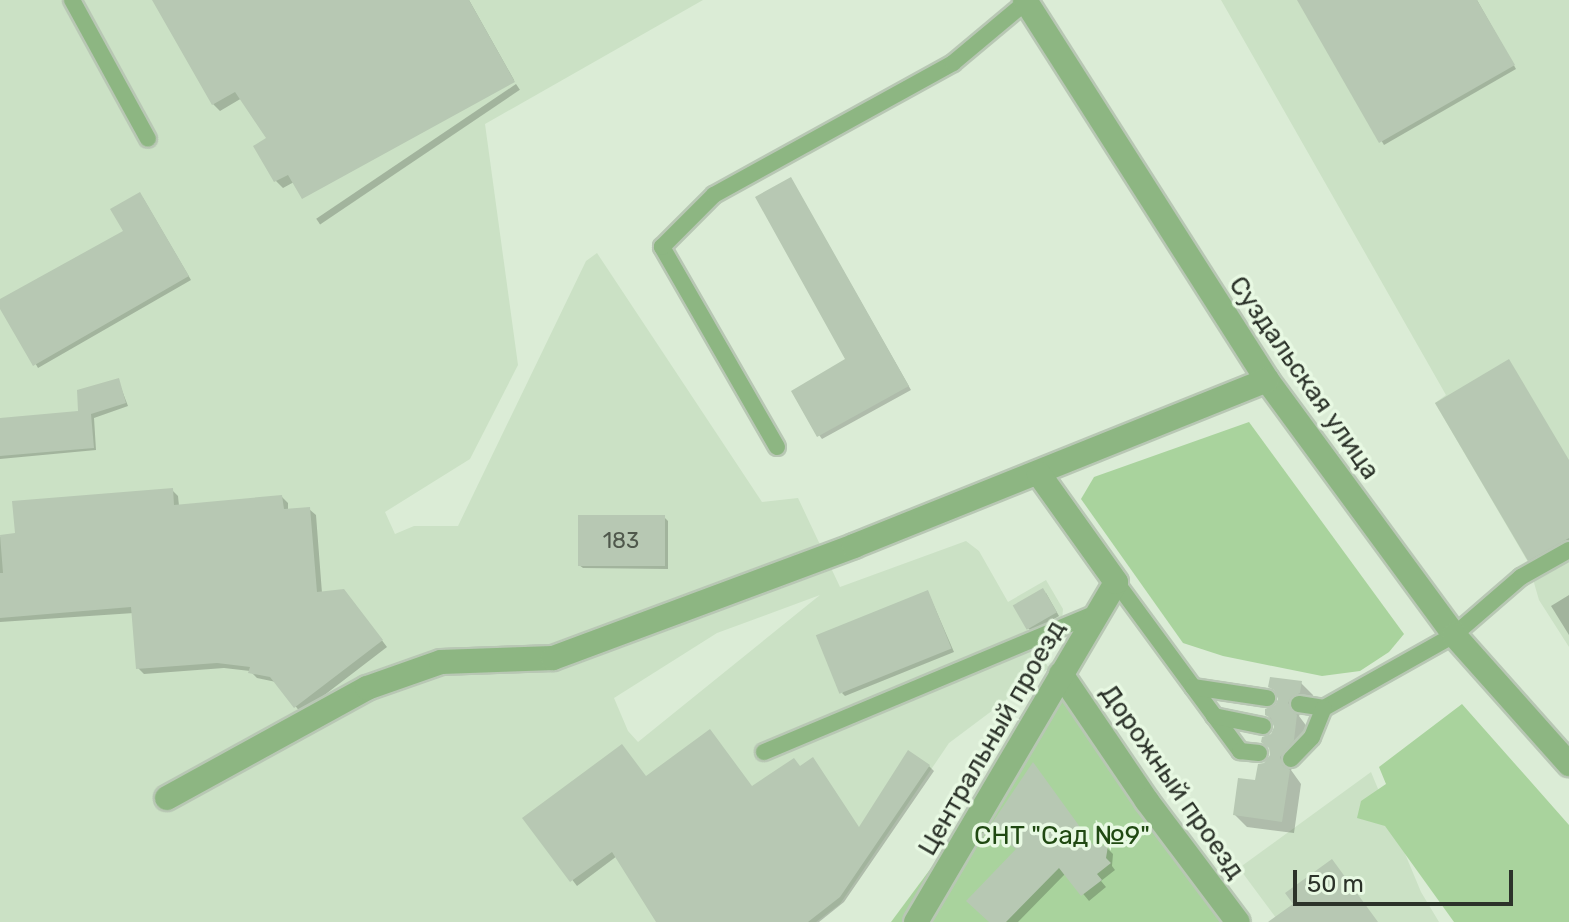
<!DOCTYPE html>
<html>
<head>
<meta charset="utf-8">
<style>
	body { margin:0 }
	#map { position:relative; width:1569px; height:922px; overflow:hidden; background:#dbecd6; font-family:Rubik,sans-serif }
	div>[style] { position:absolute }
	.built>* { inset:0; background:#cbe1c5 }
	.green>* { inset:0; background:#a9d39d }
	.shadow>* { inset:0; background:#0003; transform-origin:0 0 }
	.building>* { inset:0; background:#b7c8b3; transform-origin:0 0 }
	.roads { filter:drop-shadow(2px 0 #b8c7b4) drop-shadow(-2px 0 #b8c7b4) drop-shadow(0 2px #b8c7b4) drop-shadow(0 -2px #b8c7b4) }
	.service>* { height:16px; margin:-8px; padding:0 8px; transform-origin:8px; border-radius:8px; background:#8db682 }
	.minor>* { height:24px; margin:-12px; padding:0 12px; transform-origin:12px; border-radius:12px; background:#8db682 }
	span { translate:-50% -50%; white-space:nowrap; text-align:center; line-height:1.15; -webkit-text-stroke:7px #e8f9e3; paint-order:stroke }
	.number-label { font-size:22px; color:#4f584c }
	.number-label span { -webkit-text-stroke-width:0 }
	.street-label { font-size:26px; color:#2c332a }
	.park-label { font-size:26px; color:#204912 }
	.scale { position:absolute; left:1293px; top:870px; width:220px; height:36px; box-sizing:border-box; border:4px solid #2c332a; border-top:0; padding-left:10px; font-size:24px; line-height:28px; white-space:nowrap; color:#2c332a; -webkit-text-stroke:6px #e8f9e3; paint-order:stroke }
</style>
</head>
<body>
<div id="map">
	<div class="built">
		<i style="clip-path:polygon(evenodd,0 0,703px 0,485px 124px,518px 365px,470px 459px,385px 512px,395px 534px,414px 526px,458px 526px,586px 261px,597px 253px,762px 502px,798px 498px,840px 587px,966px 541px,979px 551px,1008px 602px,1046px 580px,1063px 609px,1062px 621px,1030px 640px,1049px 668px,949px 743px,840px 904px,816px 922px,0 922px,0 0,820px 595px,638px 742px,628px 731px,614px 698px,717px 633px,820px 595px)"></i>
		<i style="clip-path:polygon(1221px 0,1569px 0,1569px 647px,1539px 600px,1528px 562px,1435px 403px,1446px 395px)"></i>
		<i style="clip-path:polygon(1371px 772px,1421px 892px,1439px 922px,1279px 922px,1239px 868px)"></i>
	</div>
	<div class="green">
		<i style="clip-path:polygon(1249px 422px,1404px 634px,1389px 652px,1360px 671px,1322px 676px,1223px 656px,1183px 643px,1081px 499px,1094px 477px)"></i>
		<i style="clip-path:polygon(1061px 693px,1235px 922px,891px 922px)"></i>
		<i style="clip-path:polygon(1462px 704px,1569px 825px,1569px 922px,1454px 922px,1385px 826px,1357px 818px,1361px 801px,1386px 784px,1379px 767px)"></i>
	</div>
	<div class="shadow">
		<i style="clip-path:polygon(154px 0,469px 0,514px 80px,303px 196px,294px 182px,283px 188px,276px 181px,269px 138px,242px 98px,220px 111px,213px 104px)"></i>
		<i style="clip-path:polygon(1299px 0,1477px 0,1516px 69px,1384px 145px)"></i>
		<i style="left:516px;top:84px;width:7px;height:241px;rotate:56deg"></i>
		<i style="clip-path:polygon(791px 179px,911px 390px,822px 439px,819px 435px,848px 359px)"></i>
		<i style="clip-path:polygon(143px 198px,191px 280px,38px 368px,0 301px,125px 231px)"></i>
		<i style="clip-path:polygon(118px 380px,128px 406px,94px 418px,96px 450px,0 459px,0 420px,81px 413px)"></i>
		<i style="clip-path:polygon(1569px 461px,1569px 542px,1532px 563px,1529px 559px)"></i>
		<i style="clip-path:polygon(172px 490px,178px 496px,179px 506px,282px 497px,288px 503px,288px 511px,309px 509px,316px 515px,322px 593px,350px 598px,387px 647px,301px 713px,276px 682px,257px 678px,250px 671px,224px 668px,144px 674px,138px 668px,134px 613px,0 622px,0 537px,17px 535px)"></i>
		<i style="clip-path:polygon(664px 517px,668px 521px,668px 569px,583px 568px,579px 565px)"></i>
		<i style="clip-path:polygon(928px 592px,954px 652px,845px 696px,842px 693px)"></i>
		<i style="clip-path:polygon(1046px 593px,1059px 616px,1032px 632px,1028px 628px)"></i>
		<i style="clip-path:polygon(1569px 595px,1569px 635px,1551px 606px)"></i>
		<i style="clip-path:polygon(1301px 683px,1313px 695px,1311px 705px,1303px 708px,1299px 716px,1308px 728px,1305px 753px,1291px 770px,1301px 784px,1294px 833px,1247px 827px,1235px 815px,1272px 755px,1276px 728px,1267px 714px)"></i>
		<i style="clip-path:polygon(929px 766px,934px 771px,844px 902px,819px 922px,657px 922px,617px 856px,577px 886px,525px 818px,646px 778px,753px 788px,860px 829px)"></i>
		<i style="clip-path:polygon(1107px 848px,1113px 854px,1112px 866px,1115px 870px,1101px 881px,1106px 887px,1089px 901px,1066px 873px,1018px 922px,992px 922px,1018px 850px)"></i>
	</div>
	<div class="building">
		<i style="clip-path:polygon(152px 0,469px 0,515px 82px,302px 199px,288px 175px,274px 182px,253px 146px,266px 138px,235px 92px,212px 105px)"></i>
		<i style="clip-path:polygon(1297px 0,1477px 0,1515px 65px,1379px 143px)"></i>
		<i style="clip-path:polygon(791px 177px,909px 386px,817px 437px,791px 391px,845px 359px,755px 197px)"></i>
		<i style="clip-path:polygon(140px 192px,189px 276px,33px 366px,0 309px,0 299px,123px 231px,110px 209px)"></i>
		<i style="clip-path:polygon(1509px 359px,1569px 460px,1569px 538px,1528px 561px,1435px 403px)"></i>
		<i style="clip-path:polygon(119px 378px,126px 403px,91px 414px,94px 448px,0 456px,0 418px,78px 411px,77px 390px)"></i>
		<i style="clip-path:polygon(173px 488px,174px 505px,282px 495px,284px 509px,310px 507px,317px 592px,344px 589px,383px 640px,294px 708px,270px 677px,248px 673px,250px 667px,217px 663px,136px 669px,131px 607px,0 618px,0 573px,3px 573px,0 535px,15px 533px,12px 501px)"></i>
		<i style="left:578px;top:515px;width:87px;height:51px"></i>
		<i style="left:1043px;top:588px;width:28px;height:35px;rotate:60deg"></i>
		<i style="left:928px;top:590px;width:63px;height:121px;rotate:68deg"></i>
		<i style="clip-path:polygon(1270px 677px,1302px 681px,1300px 693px,1291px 697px,1288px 703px,1297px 715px,1294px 740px,1280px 757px,1283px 766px,1290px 770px,1282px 822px,1233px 815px,1238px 778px,1255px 780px,1258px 764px,1264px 763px,1270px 755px,1269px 748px,1261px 742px,1262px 737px,1271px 734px,1274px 727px,1271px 718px,1265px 715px,1265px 709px,1275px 705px,1278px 699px,1274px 690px,1268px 687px)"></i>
		<i style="clip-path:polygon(710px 729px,752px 786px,794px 758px,800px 766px,813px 757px,859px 827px,908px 750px,930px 765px,840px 897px,808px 922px,656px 922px,612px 852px,570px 882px,522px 818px,622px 744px,646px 776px)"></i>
		<i style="clip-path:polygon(1033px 762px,1093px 845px,1108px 846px,1106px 858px,1111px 863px,1097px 874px,1102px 880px,1081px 896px,1059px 868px,1006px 922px,989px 922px,966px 901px,1016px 849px,988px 829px)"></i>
		<i style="clip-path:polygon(1332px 859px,1378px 922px,1268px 922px,1293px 904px,1285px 893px)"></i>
	</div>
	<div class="roads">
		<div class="service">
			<i style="left:72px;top:0;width:158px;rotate:61.3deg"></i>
			<i style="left:777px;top:447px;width:231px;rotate:-119.9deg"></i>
			<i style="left:662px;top:247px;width:74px;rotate:-45deg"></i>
			<i style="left:714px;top:195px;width:273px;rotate:-28.9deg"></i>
			<i style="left:953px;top:63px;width:95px;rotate:-39.9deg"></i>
			<i style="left:1116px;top:582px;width:210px;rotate:53.7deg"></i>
			<i style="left:1240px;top:751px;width:19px;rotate:6deg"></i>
			<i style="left:1193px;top:687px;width:75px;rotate:8.5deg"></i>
			<i style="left:1299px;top:704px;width:25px;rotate:9deg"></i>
			<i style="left:1324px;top:708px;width:149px;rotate:-29.3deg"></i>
			<i style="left:1454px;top:635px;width:89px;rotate:-40.9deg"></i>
			<i style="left:1521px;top:577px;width:55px;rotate:-29.4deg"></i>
			<i style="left:1214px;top:716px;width:50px;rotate:11.5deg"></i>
			<i style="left:764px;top:752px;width:362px;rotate:-22.7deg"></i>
			<i style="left:1291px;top:759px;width:30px;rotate:-46deg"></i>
			<i style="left:1312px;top:737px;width:31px;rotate:-68deg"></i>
		</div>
		<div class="minor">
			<i style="left:1025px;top:0;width:451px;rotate:57.5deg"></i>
			<i style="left:1267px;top:380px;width:316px;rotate:53.7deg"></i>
			<i style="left:1454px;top:635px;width:173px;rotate:48.3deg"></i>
			<i style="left:1061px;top:674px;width:153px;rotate:55.9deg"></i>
			<i style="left:1147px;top:801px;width:151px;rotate:53.1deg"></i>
			<i style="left:167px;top:798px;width:228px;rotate:-28.8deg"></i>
			<i style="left:367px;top:688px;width:78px;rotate:-19.4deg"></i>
			<i style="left:441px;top:662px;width:112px;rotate:-2deg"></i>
			<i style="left:553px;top:658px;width:321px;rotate:-20.4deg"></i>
			<i style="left:854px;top:546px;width:445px;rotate:-21.9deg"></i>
			<i style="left:916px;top:922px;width:394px;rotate:-59.5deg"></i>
			<i style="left:1116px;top:582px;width:133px;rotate:-125.5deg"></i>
		</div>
	</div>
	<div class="number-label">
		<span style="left:621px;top:541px">183</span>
	</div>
	<div class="street-label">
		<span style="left:1304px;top:378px;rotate:55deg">Суздальская улица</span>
		<span style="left:992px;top:738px;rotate:-60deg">Центральный проезд</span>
		<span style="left:1172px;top:782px;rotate:55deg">Дорожный проезд</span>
	</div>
	<div class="park-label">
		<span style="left:1062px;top:836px">СНТ "Сад №9"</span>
	</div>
	<div class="scale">50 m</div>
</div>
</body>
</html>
